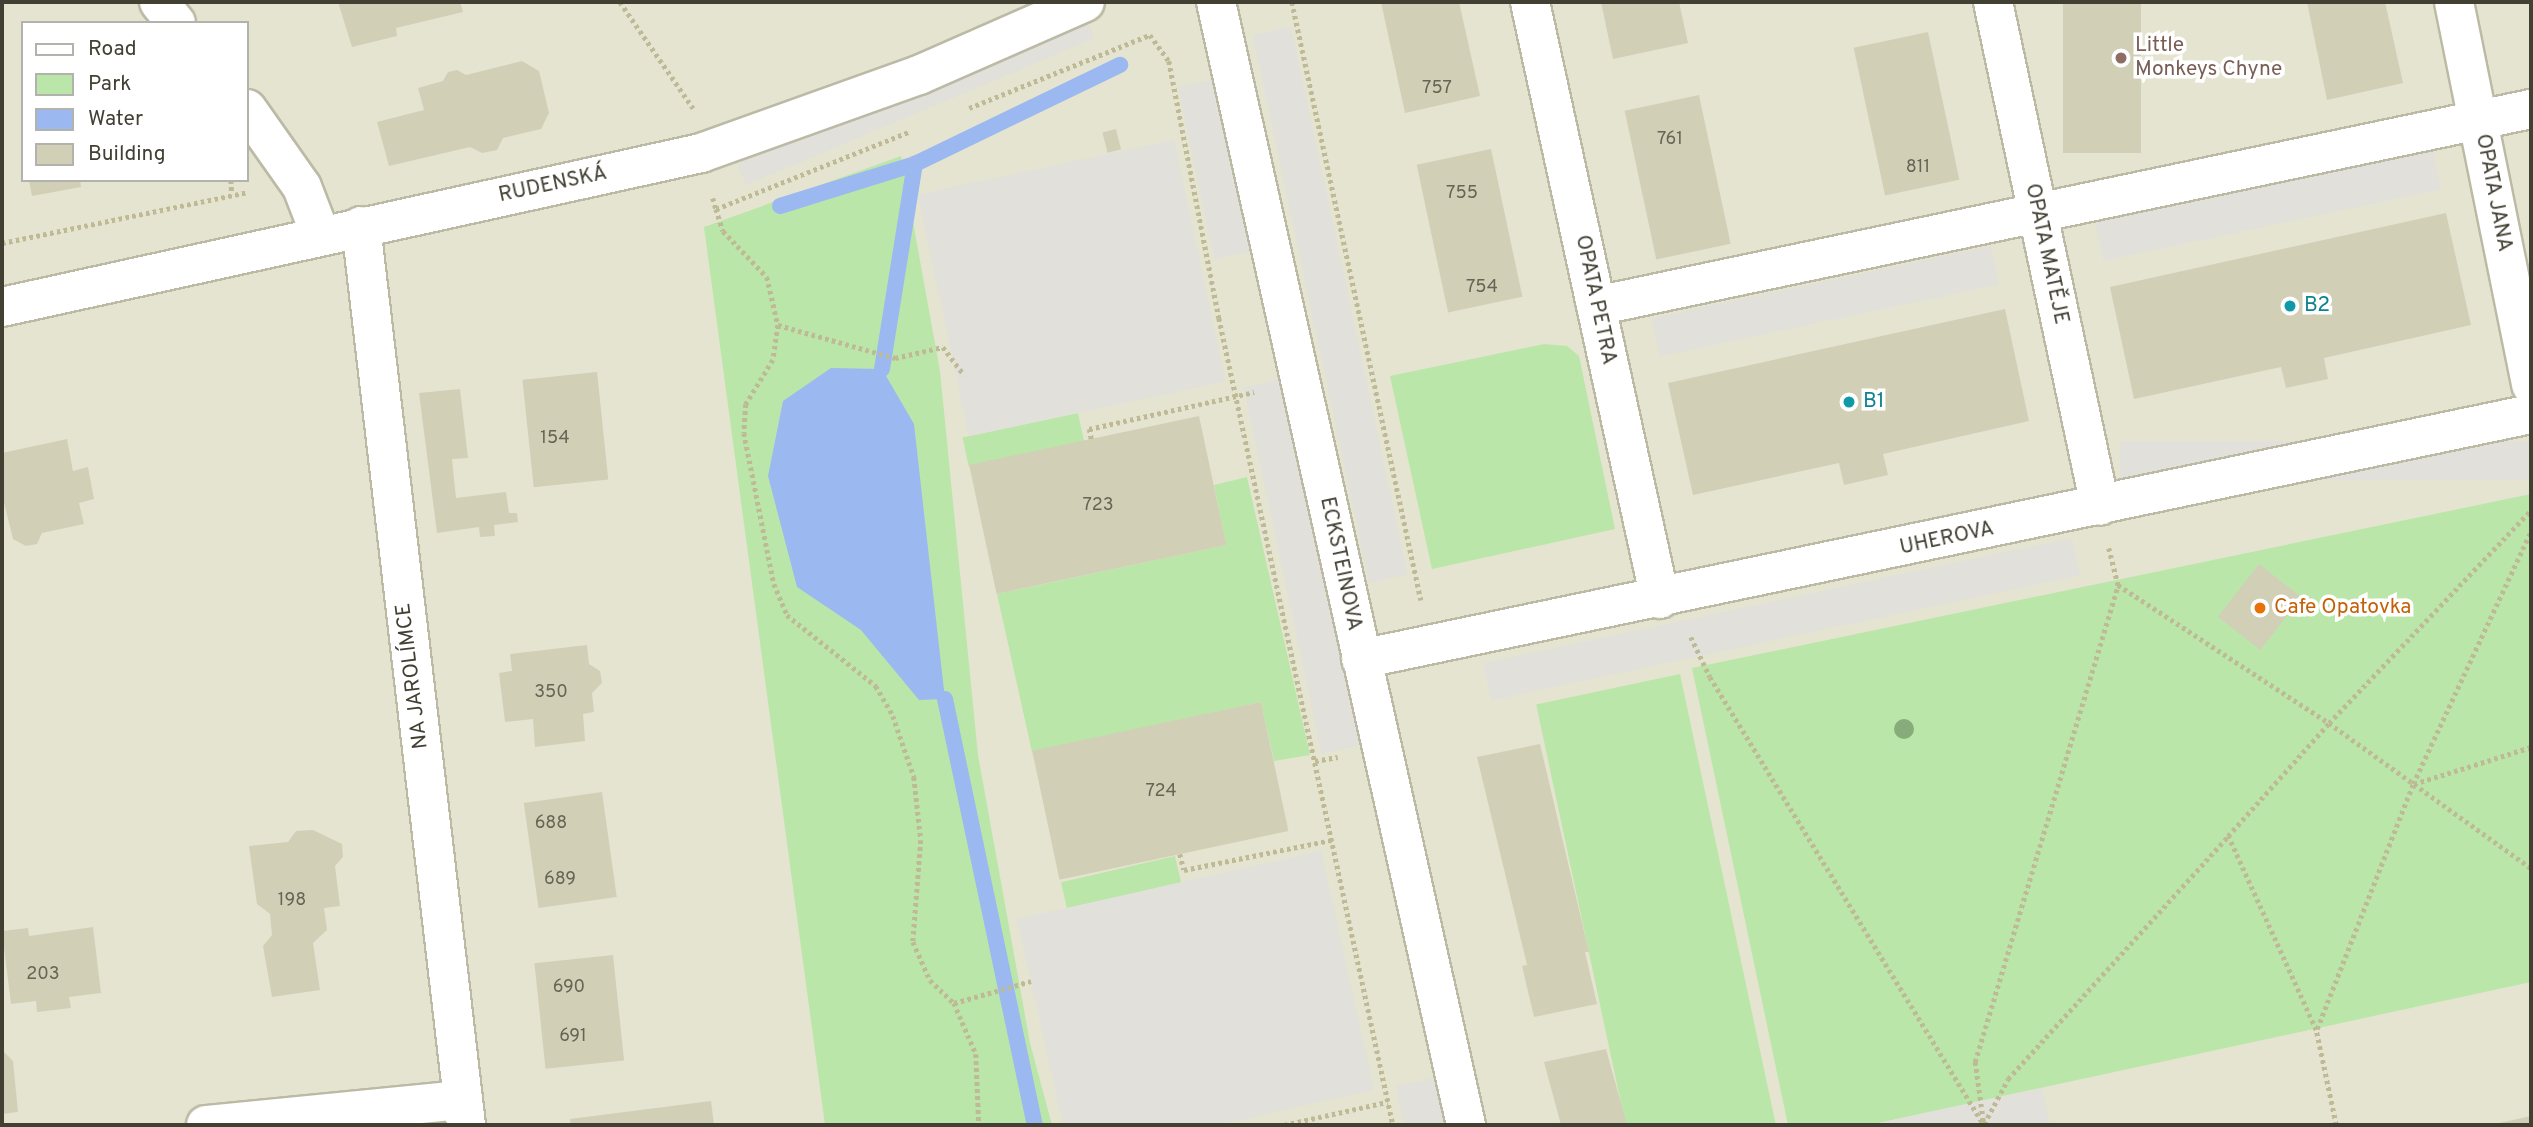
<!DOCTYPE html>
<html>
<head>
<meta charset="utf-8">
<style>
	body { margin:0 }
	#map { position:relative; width:2533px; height:1127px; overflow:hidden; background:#f1f0e2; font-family:Overpass,sans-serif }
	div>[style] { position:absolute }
	.residential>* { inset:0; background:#e5e4d0 }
	.green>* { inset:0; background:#bbe6a9; transform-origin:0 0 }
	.parking>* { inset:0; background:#e1e0db; transform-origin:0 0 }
	.water>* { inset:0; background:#9cb8f0 }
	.stream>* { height:16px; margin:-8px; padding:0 8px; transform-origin:8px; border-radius:8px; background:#9cb8f0 }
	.building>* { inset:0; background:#d2cfb7; transform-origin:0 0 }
	.path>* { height:4.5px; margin-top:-2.25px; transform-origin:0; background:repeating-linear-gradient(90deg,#beba96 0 3.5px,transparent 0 7px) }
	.roads { filter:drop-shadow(2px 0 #bcbaa5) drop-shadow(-2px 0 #bcbaa5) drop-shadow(0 2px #bcbaa5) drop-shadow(0 -2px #bcbaa5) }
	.minor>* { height:38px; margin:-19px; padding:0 19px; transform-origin:19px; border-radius:19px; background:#fff }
	.trees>* { width:20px; height:20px; margin:-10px; border-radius:50%; background:#87ab7b }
	.dots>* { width:19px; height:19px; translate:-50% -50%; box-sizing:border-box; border:4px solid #fff; border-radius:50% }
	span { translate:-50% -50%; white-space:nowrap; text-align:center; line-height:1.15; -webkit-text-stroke:7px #fff; paint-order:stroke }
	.number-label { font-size:18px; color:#666454 }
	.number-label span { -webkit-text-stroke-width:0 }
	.education-label { font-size:21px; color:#785e54 }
	.left { translate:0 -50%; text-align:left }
	.street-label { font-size:21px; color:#424033 }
	.culture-label { font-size:21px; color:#0d838f }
	.food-label { font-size:21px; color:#c56008 }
	.frame { position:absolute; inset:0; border:4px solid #424033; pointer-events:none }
	.legend { position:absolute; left:21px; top:21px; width:228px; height:161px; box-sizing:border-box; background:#fff; border:2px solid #b3b3ad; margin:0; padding:9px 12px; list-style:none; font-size:21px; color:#424033 }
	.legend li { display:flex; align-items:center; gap:14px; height:35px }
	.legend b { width:35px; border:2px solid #b3b3ad }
</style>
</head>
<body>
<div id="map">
	<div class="residential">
		<i style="clip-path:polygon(evenodd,2px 2px,2531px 2px,2531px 1125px,2px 1125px,2px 2px,23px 23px,247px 23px,247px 180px,23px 180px,23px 23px)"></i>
	</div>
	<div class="green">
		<i style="clip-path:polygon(901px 156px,940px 371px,978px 755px,1030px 1043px,1052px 1125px,825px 1125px,704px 227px)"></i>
		<i style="clip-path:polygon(1544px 344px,1567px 346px,1579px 356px,1615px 529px,1432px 569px,1390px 376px)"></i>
		<i style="left:1078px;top:413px;width:29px;height:118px;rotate:78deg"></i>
		<i style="clip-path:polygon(1247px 477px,1310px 755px,1274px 761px,1261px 702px,1032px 752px,997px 594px,1226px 545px,1214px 485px)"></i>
		<i style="clip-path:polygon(2531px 494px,2531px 982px,1869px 1125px,1788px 1125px,1692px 668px)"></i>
		<i style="left:1680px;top:674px;width:462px;height:147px;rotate:78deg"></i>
		<i style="left:1175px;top:856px;width:27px;height:117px;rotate:77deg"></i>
	</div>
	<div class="parking">
		<i style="clip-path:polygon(1078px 4px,1095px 38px,746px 185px,729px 144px)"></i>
		<i style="left:1291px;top:27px;width:560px;height:39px;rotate:78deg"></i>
		<i style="left:1216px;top:79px;width:176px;height:39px;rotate:78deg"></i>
		<i style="left:1174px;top:140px;width:247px;height:262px;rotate:78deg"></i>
		<i style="left:2433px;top:151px;width:39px;height:345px;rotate:78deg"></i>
		<i style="left:1991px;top:246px;width:39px;height:347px;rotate:78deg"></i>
		<i style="left:1281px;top:379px;width:375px;height:38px;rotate:78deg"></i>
		<i style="left:2531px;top:441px;width:39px;height:411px;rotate:90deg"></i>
		<i style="left:2072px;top:538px;width:38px;height:602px;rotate:78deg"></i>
		<i style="clip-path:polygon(1321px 851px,1374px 1090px,1218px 1125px,1063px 1125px,1017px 919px)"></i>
		<i style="clip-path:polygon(1434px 1078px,1444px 1125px,1404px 1125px,1396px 1086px)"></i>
		<i style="clip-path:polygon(2042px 1088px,2050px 1125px,1869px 1125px)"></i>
	</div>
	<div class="water">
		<i style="clip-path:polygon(831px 368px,882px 369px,914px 424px,945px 699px,919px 700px,861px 630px,797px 587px,768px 476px,783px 401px)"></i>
	</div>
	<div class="stream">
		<i style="left:780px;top:206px;width:141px;rotate:-17.3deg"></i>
		<i style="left:915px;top:164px;width:228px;rotate:-25.8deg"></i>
		<i style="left:882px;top:369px;width:208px;rotate:-80.9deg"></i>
		<i style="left:945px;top:699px;width:435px;rotate:78.1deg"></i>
	</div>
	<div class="building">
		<i style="clip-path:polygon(338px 2px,460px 2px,463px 12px,396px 28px,397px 36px,352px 47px)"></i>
		<i style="clip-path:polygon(1381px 2px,1459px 2px,1480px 96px,1405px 113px)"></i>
		<i style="clip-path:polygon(1601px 2px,1679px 2px,1688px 43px,1613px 59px)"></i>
		<i style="left:2063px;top:2px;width:78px;height:151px"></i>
		<i style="clip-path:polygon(2307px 2px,2385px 2px,2403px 83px,2327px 100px)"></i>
		<i style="left:1928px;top:32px;width:151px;height:76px;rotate:78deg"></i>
		<i style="clip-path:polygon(522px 61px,539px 71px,549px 113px,541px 129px,503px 138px,497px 150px,482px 153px,470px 147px,389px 166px,377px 122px,424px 110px,418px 88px,443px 81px,448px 72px,457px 70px,466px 75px)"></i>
		<i style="left:1699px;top:95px;width:152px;height:76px;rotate:78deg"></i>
		<i style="left:1116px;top:129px;width:21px;height:14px;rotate:76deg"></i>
		<i style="left:1491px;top:149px;width:151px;height:76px;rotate:78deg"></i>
		<i style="clip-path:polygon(29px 180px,80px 180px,81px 187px,32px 196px)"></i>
		<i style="clip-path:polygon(2446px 213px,2471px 325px,2324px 358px,2328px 379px,2286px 388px,2281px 367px,2134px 399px,2110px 287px)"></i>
		<i style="clip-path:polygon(2005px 309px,2029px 421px,1883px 454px,1888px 475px,1844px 485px,1839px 463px,1693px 495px,1668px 383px)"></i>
		<i style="left:597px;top:372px;width:108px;height:75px;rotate:84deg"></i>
		<i style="clip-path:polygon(460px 389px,468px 458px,452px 459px,456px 498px,506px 492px,509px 513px,517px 513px,518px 522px,494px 525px,495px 536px,480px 537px,479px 527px,437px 533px,419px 393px)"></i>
		<i style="left:1199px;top:416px;width:132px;height:235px;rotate:78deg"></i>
		<i style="clip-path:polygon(67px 439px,73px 471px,88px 467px,94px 499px,79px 503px,84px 524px,42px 533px,37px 544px,26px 546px,13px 539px,2px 495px,2px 453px)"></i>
		<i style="left:2259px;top:564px;width:54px;height:67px;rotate:38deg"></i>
		<i style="clip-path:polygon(587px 645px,589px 664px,600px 671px,602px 683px,592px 693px,594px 712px,583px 714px,585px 741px,535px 747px,533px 719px,505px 722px,499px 673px,512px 671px,510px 654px)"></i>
		<i style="left:1261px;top:702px;width:132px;height:234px;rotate:78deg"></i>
		<i style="clip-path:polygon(1540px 744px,1589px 952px,1585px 952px,1597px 1004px,1534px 1017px,1522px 966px,1527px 965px,1477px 757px)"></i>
		<i style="left:602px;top:792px;width:106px;height:79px;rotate:82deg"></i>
		<i style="clip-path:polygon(313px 830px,342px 844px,343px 857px,335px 866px,340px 906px,324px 908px,327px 930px,313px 943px,320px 990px,272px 997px,263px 946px,272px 935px,270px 914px,257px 904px,249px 846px,288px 842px,296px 831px)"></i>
		<i style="clip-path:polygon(93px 927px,101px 993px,69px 997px,71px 1008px,37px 1012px,36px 1001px,11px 1004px,2px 931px,28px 928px,29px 936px)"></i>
		<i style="left:613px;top:955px;width:106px;height:79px;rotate:84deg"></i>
		<i style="clip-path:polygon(1606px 1049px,1627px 1125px,1561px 1125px,1544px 1062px)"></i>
		<i style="clip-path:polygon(2px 1050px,13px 1061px,18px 1112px,2px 1114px)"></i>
		<i style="clip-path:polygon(711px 1101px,714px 1125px,571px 1125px,570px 1119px)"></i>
		<i style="clip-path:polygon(2531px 1116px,2531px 1125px,2495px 1125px,2495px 1124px)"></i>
	</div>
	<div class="path">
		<i style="left:620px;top:2px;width:129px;rotate:55.4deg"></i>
		<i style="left:1292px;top:2px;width:612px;rotate:77.83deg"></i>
		<i style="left:969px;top:108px;width:195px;rotate:-22deg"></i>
		<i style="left:1150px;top:35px;width:32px;rotate:54deg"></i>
		<i style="left:1169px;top:61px;width:262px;rotate:79deg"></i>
		<i style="left:1219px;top:318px;width:826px;rotate:77.83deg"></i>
		<i style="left:231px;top:180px;width:14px;rotate:86deg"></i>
		<i style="left:713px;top:198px;width:11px;rotate:75deg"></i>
		<i style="left:716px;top:209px;width:208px;rotate:-21.8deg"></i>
		<i style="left:716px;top:209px;width:23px;rotate:72deg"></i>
		<i style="left:723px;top:231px;width:64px;rotate:46.3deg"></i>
		<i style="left:767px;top:277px;width:49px;rotate:77.1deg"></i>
		<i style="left:778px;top:325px;width:35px;rotate:98deg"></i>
		<i style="left:773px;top:360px;width:52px;rotate:121.5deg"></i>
		<i style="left:746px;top:404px;width:29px;rotate:94deg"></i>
		<i style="left:744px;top:433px;width:154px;rotate:78.8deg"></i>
		<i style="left:774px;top:584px;width:34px;rotate:67deg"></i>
		<i style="left:787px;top:615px;width:114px;rotate:38.6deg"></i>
		<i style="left:876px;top:686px;width:34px;rotate:60deg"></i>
		<i style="left:893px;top:716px;width:65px;rotate:71deg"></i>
		<i style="left:914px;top:777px;width:63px;rotate:83.7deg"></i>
		<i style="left:921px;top:840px;width:102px;rotate:94.5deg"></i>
		<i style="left:913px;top:942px;width:42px;rotate:65.9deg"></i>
		<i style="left:930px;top:980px;width:33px;rotate:44deg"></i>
		<i style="left:954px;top:1003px;width:56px;rotate:66.7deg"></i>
		<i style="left:976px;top:1054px;width:71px;rotate:87.6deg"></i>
		<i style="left:2px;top:243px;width:251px;rotate:-11.7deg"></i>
		<i style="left:778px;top:325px;width:122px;rotate:15.8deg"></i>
		<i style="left:895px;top:358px;width:49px;rotate:-12.9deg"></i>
		<i style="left:943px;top:347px;width:35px;rotate:53deg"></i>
		<i style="left:1091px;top:439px;width:10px;rotate:-101deg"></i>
		<i style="left:1089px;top:429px;width:169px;rotate:-12.6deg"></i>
		<i style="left:2109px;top:548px;width:38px;rotate:76deg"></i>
		<i style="left:2118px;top:585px;width:252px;rotate:33.2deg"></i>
		<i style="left:2329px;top:723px;width:249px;rotate:35.7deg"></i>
		<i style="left:1691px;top:637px;width:44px;rotate:64.6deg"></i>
		<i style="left:1710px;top:677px;width:525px;rotate:58.55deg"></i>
		<i style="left:1315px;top:761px;width:23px;rotate:-10deg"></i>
		<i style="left:2414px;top:784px;width:123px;rotate:-17.5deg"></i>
		<i style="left:1180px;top:854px;width:16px;rotate:76deg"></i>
		<i style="left:1184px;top:870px;width:150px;rotate:-11.5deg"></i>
		<i style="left:954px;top:1003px;width:80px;rotate:-15.9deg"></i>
		<i style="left:2317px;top:1029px;width:263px;rotate:-68.6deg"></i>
		<i style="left:2413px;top:784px;width:279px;rotate:-65deg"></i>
		<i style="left:1983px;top:1121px;width:60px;rotate:-97.7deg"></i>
		<i style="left:1975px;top:1062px;width:498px;rotate:-73.3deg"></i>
		<i style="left:1984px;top:1124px;width:51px;rotate:-61.9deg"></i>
		<i style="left:2008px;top:1079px;width:328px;rotate:-47.8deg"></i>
		<i style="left:1284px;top:1125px;width:106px;rotate:-12.6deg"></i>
		<i style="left:2336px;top:1125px;width:97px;rotate:-101.9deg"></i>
		<i style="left:2316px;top:1030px;width:213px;rotate:-114.4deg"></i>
		<i style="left:2228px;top:836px;width:152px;rotate:-48.2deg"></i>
		<i style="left:2329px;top:723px;width:294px;rotate:-46.5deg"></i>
	</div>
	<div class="roads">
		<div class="minor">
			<i style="left:159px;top:2px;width:27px;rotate:51deg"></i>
			<i style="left:1216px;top:2px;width:1150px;rotate:77.45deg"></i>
			<i style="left:1530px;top:2px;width:611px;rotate:77.72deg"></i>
			<i style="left:1993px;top:2px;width:515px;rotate:78.01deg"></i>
			<i style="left:2454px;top:2px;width:391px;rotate:78.6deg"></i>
			<i style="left:247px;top:109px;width:95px;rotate:54.8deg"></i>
			<i style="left:302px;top:187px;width:50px;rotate:69deg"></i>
			<i style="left:361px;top:226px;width:905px;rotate:83.34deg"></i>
			<i style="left:1596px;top:306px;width:956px;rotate:-11.9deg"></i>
			<i style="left:2px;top:307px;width:716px;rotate:-12.42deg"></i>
			<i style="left:701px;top:153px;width:232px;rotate:-19.7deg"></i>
			<i style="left:919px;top:75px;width:181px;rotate:-23.7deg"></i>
			<i style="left:1361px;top:659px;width:1195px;rotate:-11.83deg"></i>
			<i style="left:206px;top:1125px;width:258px;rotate:-5.6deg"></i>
		</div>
	</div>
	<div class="trees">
		<i style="left:1904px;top:729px"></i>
	</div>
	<div class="dots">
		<i style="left:2121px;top:58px;background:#8d6e63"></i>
		<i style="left:2290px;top:306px;background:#0f9aa8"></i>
		<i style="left:1849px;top:402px;background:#0f9aa8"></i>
		<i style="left:2260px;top:608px;background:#e8710a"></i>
	</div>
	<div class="number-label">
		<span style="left:1437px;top:89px">757</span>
		<span style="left:1670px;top:140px">761</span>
		<span style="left:1918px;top:168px">811</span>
		<span style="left:1462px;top:194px">755</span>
		<span style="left:1482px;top:288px">754</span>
		<span style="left:555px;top:439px">154</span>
		<span style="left:1098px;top:506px">723</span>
		<span style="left:551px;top:693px">350</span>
		<span style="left:1161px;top:792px">724</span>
		<span style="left:551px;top:824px">688</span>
		<span style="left:560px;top:880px">689</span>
		<span style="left:292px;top:901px">198</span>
		<span style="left:43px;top:975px">203</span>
		<span style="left:569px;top:988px">690</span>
		<span style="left:573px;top:1037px">691</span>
	</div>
	<div class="education-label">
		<span class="left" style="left:2135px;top:58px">Little<br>Monkeys Chyne</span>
	</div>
	<div class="street-label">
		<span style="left:553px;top:185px;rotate:-12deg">RUDENSKÁ</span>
		<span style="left:2493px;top:193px;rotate:79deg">OPATA JANA</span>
		<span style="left:2046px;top:254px;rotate:78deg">OPATA MATĚJE</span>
		<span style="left:1595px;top:300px;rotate:78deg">OPATA PETRA</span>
		<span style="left:1947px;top:539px;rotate:-12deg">UHEROVA</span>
		<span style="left:1340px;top:564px;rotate:78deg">ECKSTEINOVA</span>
		<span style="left:413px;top:676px;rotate:-97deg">NA JAROLÍMCE</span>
	</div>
	<div class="culture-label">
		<span class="left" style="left:2304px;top:306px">B2</span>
		<span class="left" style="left:1863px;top:402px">B1</span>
	</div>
	<div class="food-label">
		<span class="left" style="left:2274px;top:608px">Cafe Opatovka</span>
	</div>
	<div class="frame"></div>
	<ul class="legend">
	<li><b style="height:9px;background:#fff"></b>Road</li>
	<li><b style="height:19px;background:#bbe6a9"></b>Park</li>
	<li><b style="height:19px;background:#9cb8f0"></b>Water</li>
	<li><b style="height:19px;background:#d2cfb7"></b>Building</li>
	</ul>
</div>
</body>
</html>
